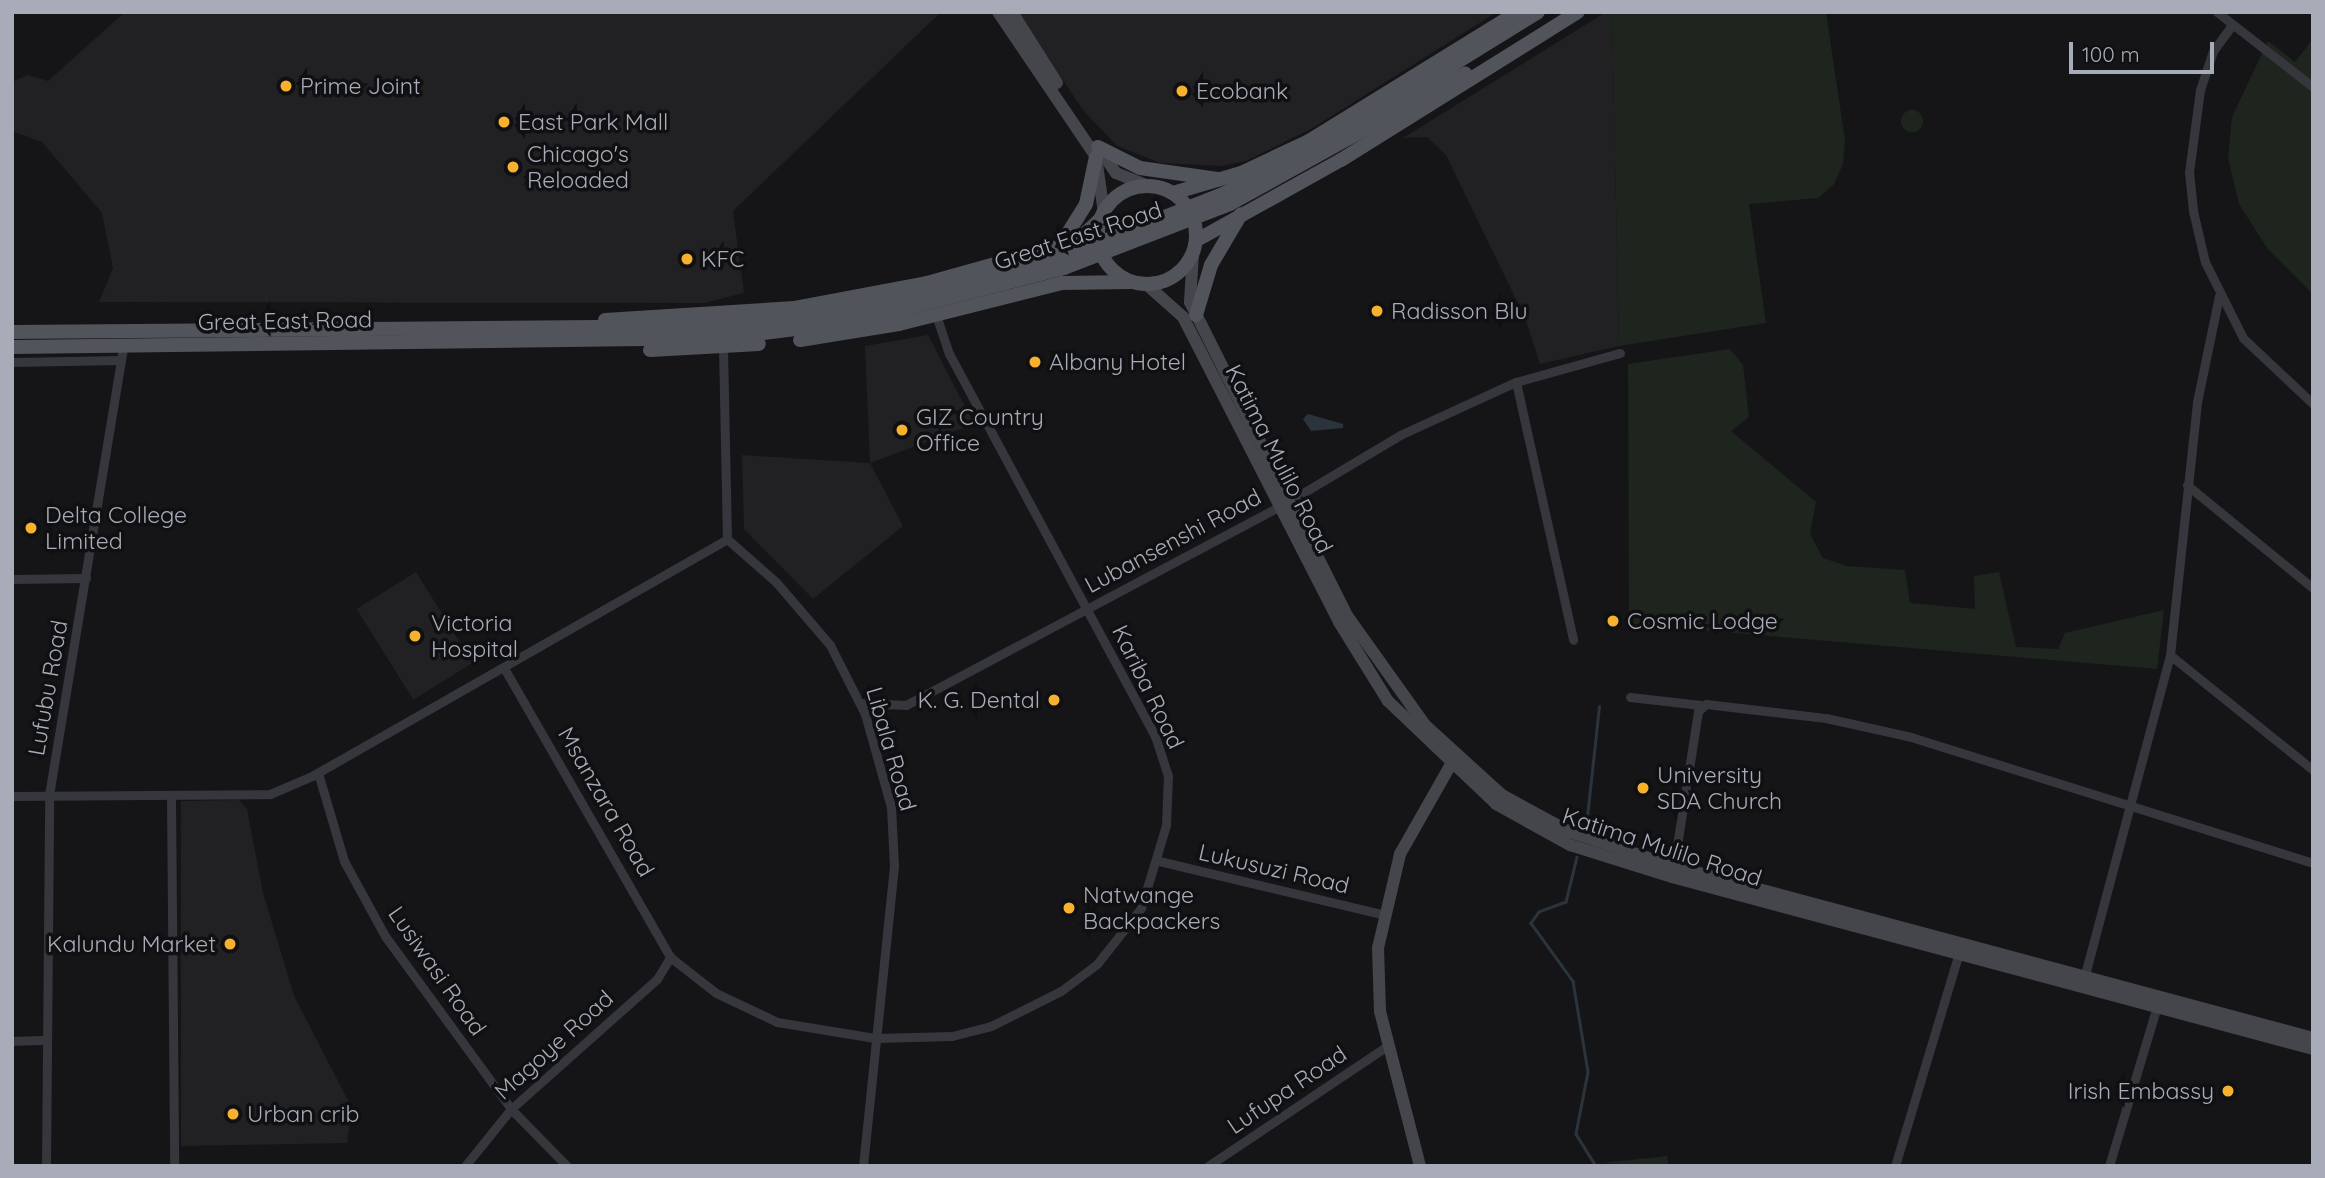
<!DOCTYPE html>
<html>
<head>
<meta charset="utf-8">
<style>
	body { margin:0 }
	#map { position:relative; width:2325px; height:1178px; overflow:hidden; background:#151517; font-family:Quicksand,sans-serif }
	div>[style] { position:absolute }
	.built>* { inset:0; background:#212124; transform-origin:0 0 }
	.green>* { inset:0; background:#1d251e }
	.round { border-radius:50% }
	.water>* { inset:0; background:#2b343c }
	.stream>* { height:2.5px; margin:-1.25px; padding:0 1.25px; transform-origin:1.25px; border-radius:1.25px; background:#2b343c }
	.street>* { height:9px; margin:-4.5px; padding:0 4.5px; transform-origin:4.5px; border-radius:4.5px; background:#36373c }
	.secondary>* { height:12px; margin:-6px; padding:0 6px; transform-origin:6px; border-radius:6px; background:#44464c }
	.primary>* { height:14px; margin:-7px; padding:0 7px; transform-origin:7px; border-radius:7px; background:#52545b }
	.primary>.ring { margin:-7px; padding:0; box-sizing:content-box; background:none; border:14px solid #52545b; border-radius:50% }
	.primary-bridge>* { height:14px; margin:-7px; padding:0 7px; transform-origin:7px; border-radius:7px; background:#52545b }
	.dots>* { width:19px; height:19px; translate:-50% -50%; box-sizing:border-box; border:4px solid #101012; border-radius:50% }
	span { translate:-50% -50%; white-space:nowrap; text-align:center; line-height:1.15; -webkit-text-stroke:7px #101012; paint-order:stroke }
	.poi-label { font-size:23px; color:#a7acb8 }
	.left { translate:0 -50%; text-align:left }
	.right { translate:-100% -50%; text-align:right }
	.street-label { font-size:23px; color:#a7acb8 }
	.frame { position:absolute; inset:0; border:14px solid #a7acb8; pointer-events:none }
	.scale { position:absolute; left:2069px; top:42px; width:145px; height:32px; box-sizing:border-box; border:4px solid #a7acb8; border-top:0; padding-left:9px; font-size:21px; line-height:24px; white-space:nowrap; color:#a7acb8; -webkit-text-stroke:5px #101012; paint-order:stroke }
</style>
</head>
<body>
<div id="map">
	<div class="built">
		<i style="clip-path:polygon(125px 12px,941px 12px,733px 211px,744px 293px,704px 303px,99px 302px,113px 268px,102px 213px,42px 142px,12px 131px,12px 82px,27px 75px,48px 81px)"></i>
		<i style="clip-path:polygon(1017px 12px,1497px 12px,1311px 129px,1246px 161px,1220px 166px,1160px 163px,1117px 146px,1083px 110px)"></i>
		<i style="clip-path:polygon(1606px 12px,1612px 12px,1619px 346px,1540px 364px,1525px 318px,1446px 155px,1427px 137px,1403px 138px)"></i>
		<i style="clip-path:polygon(928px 335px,974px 424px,870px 463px,903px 526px,813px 599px,744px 529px,742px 455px,870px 463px,865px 346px)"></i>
		<i style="left:416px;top:572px;width:107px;height:70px;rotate:58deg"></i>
		<i style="clip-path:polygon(239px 800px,247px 809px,263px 893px,294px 996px,352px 1108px,347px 1143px,181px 1146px,181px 801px)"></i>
	</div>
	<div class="green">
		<i style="clip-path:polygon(1612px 12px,1826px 12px,1845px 141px,1843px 164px,1834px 184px,1818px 198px,1749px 204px,1766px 323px,1619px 346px)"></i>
		<i style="clip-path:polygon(2313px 39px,2313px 294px,2267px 248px,2239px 204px,2228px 158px,2232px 117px,2268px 41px,2295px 62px)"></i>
		<i class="round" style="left:1901px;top:110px;width:22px;height:22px"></i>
		<i style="clip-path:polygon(1730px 349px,1743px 365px,1749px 417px,1731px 431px,1816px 502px,1810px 534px,1823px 558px,1847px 566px,1905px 570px,1910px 603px,1975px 609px,1974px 576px,1999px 572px,2016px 647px,2058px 649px,2065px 633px,2164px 610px,2157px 669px,1629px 624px,1628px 364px)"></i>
		<i style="clip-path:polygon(1667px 1156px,1669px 1166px,1601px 1163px)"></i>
	</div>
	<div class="water">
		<i style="clip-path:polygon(1308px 414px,1343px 424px,1343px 428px,1311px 431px,1303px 419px)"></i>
	</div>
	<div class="stream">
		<i style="left:1586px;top:826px;width:120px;rotate:-83.8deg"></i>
		<i style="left:1577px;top:857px;width:46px;rotate:103.7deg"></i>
		<i style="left:1566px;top:902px;width:29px;rotate:160deg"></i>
		<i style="left:1539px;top:912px;width:14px;rotate:126deg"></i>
		<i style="left:1531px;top:923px;width:72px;rotate:54.1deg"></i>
		<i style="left:1573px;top:981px;width:92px;rotate:80.6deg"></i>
		<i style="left:1588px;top:1072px;width:63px;rotate:101deg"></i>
		<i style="left:1576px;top:1134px;width:38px;rotate:58deg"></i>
	</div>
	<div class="street">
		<i style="left:2217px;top:12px;width:122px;rotate:38deg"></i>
		<i style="left:2232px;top:25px;width:32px;rotate:126deg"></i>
		<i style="left:2213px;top:51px;width:41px;rotate:108.4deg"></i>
		<i style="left:2200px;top:90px;width:83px;rotate:97.6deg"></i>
		<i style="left:2189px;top:172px;width:39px;rotate:84deg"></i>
		<i style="left:2193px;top:211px;width:52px;rotate:76.8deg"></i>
		<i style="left:2205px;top:262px;width:85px;rotate:63.4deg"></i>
		<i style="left:2243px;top:338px;width:96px;rotate:43.3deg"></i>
		<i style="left:723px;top:348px;width:191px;rotate:88.8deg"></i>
		<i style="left:727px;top:539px;width:65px;rotate:41.3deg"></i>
		<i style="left:776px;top:582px;width:83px;rotate:49.4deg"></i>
		<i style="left:830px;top:645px;width:77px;rotate:63.1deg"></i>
		<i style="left:865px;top:714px;width:97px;rotate:74.4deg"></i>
		<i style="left:891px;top:807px;width:59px;rotate:87.1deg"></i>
		<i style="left:894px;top:866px;width:302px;rotate:95.9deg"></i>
		<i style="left:12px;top:362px;width:109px;rotate:-1.1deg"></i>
		<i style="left:1516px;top:382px;width:264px;rotate:77.5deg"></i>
		<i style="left:2187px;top:485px;width:163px;rotate:39.3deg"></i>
		<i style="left:12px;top:579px;width:74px;rotate:-0.8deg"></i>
		<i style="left:2170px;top:655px;width:184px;rotate:38.8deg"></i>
		<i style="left:504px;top:668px;width:333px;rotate:60.1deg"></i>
		<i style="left:1630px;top:697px;width:71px;rotate:6.4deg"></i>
		<i style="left:860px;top:703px;width:46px;rotate:2.5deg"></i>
		<i style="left:906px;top:705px;width:425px;rotate:-28deg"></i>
		<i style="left:1281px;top:506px;width:139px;rotate:-30.8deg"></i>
		<i style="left:1400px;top:435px;width:128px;rotate:-24.6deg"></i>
		<i style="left:1516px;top:382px;width:108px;rotate:-15.6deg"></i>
		<i style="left:318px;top:773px;width:92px;rotate:73.5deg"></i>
		<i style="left:344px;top:861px;width:85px;rotate:61.3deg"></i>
		<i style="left:385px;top:936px;width:214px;rotate:53.9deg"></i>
		<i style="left:511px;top:1109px;width:80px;rotate:45.5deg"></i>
		<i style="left:12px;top:796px;width:258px;rotate:-0.4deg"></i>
		<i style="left:270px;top:794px;width:46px;rotate:-23.2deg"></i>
		<i style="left:312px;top:776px;width:478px;rotate:-29.7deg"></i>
		<i style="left:171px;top:798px;width:368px;rotate:89.5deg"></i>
		<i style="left:1159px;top:861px;width:228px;rotate:13.4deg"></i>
		<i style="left:1673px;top:871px;width:162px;rotate:-81.1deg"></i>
		<i style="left:1698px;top:711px;width:11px;rotate:-41deg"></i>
		<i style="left:1706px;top:704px;width:121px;rotate:6.7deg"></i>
		<i style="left:1826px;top:718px;width:87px;rotate:12.6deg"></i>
		<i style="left:1911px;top:737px;width:421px;rotate:17.4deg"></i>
		<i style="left:670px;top:957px;width:58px;rotate:38deg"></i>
		<i style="left:716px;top:993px;width:68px;rotate:25.4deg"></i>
		<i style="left:777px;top:1022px;width:99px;rotate:9.3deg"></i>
		<i style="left:875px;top:1038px;width:77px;rotate:-1.5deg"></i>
		<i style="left:952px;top:1036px;width:40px;rotate:-14.4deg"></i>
		<i style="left:991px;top:1026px;width:78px;rotate:-26.6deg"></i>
		<i style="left:1061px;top:991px;width:45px;rotate:-36.9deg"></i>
		<i style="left:1097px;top:964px;width:71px;rotate:-51.8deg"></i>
		<i style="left:1141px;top:908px;width:87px;rotate:-73.2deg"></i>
		<i style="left:1166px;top:825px;width:49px;rotate:-87.7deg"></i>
		<i style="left:1168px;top:776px;width:40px;rotate:-108deg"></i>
		<i style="left:1156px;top:738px;width:436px;rotate:-118.3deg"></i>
		<i style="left:949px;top:354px;width:41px;rotate:-108.4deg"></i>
		<i style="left:2083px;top:982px;width:338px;rotate:-75.1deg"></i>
		<i style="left:2170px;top:655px;width:254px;rotate:-83.9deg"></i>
		<i style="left:2197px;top:402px;width:108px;rotate:-78.3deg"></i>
		<i style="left:12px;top:1041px;width:34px;rotate:-2deg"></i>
		<i style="left:46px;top:1166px;width:371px;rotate:-89.5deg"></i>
		<i style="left:49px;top:795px;width:455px;rotate:-80.6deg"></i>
		<i style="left:465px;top:1166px;width:73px;rotate:-51.1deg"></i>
		<i style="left:511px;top:1109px;width:195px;rotate:-41.7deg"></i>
		<i style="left:657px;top:979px;width:26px;rotate:-59deg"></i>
		<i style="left:1208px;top:1166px;width:216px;rotate:-33.8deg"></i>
		<i style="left:1895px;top:1166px;width:226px;rotate:-73.3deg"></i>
		<i style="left:2109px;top:1166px;width:170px;rotate:-73.3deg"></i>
	</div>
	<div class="secondary">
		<i style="left:998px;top:12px;width:175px;rotate:55.9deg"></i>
		<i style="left:1096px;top:157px;width:57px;rotate:81.9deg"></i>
		<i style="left:1012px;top:12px;width:84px;rotate:57.6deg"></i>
		<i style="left:1099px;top:148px;width:30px;rotate:56deg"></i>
		<i style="left:1116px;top:173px;width:35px;rotate:22deg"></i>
		<i style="left:1193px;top:255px;width:47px;rotate:93.7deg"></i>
		<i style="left:1190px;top:302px;width:352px;rotate:63.4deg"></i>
		<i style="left:1348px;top:617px;width:133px;rotate:54.5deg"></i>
		<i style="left:1425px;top:725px;width:104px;rotate:42.3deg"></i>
		<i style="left:1502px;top:795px;width:77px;rotate:28.6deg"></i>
		<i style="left:1570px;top:832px;width:108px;rotate:18.3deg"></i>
		<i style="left:1673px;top:866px;width:663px;rotate:15.04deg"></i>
		<i style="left:1146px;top:284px;width:50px;rotate:41.7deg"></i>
		<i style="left:1183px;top:317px;width:343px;rotate:62.9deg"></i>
		<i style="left:1339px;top:622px;width:93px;rotate:58.2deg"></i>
		<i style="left:1388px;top:701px;width:149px;rotate:43.6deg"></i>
		<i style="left:1496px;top:804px;width:85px;rotate:29deg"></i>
		<i style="left:1570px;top:845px;width:107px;rotate:17.4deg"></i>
		<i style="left:1672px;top:877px;width:664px;rotate:15.02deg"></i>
		<i style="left:1420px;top:1166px;width:160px;rotate:-104.5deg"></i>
		<i style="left:1380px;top:1011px;width:63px;rotate:-91.8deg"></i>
		<i style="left:1378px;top:948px;width:97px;rotate:-76.8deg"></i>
		<i style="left:1400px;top:854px;width:109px;rotate:-60.4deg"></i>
	</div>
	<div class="primary">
		<i style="left:1098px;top:147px;width:47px;rotate:26.6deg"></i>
		<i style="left:1140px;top:168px;width:78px;rotate:8.1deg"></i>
		<i class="ring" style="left:1098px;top:186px;width:84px;height:84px"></i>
		<i style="left:1173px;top:193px;width:71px;rotate:-16.4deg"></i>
		<i style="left:1241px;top:173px;width:75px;rotate:-25.2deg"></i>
		<i style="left:1309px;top:141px;width:246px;rotate:-31.7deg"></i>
		<i style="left:1225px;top:193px;width:119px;rotate:-26.6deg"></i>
		<i style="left:1331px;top:140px;width:243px;rotate:-31.7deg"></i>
		<i style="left:1230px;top:204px;width:269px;rotate:-29deg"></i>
		<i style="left:1197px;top:240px;width:165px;rotate:-29.1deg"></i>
		<i style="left:1341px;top:160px;width:279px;rotate:-32deg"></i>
		<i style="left:1060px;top:246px;width:49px;rotate:-58.2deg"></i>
		<i style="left:1086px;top:204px;width:48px;rotate:-78deg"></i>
		<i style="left:1196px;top:315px;width:52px;rotate:-73.3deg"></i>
		<i style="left:1211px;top:265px;width:59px;rotate:-59.5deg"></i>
		<i style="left:605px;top:320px;width:190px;rotate:-3.6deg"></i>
		<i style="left:795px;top:308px;width:134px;rotate:-10.7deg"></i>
		<i style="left:927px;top:283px;width:156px;rotate:-15.6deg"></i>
		<i style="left:1077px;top:241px;width:33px;rotate:-43deg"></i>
		<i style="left:12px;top:332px;width:710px;rotate:-0.48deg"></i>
		<i style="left:722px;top:326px;width:130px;rotate:-6.6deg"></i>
		<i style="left:851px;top:311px;width:217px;rotate:-14.2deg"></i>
		<i style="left:800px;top:340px;width:100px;rotate:-9.2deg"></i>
		<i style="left:899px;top:324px;width:168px;rotate:-14.1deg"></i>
		<i style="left:1062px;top:283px;width:69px;rotate:-0.8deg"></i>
		<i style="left:12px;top:347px;width:711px;rotate:-0.73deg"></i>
		<i style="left:723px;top:338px;width:130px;rotate:-7.1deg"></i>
		<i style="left:852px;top:322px;width:219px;rotate:-14.3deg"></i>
		<i style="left:650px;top:350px;width:109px;rotate:-3.2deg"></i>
	</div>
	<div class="primary-bridge">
		<i style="left:1061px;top:258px;width:176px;rotate:-21.6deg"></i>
		<i style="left:1064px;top:268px;width:178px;rotate:-21.1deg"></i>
	</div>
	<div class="dots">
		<i style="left:286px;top:86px;background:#f6b22f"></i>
		<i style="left:1182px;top:91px;background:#f6b22f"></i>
		<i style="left:504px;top:122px;background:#f6b22f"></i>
		<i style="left:513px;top:167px;background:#f6b22f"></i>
		<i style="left:687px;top:259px;background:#f6b22f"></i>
		<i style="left:1377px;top:311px;background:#f6b22f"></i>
		<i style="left:1035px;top:362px;background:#f6b22f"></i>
		<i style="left:902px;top:430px;background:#f6b22f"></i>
		<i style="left:31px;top:528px;background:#f6b22f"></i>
		<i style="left:1613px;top:621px;background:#f6b22f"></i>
		<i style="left:415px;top:636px;background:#f6b22f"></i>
		<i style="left:1054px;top:700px;background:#f6b22f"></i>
		<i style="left:1643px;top:788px;background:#f6b22f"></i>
		<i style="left:1069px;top:908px;background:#f6b22f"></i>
		<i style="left:230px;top:944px;background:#f6b22f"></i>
		<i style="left:2228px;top:1091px;background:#f6b22f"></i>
		<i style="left:233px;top:1114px;background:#f6b22f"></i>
	</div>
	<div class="poi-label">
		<span class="left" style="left:300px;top:86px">Prime Joint</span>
		<span class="left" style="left:1196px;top:91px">Ecobank</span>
		<span class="left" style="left:518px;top:122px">East Park Mall</span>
		<span class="left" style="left:527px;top:167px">Chicago's<br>Reloaded</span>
		<span class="left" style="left:701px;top:259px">KFC</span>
		<span class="left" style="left:1391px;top:311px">Radisson Blu</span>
		<span class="left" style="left:1049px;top:362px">Albany Hotel</span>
		<span class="left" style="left:916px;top:430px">GIZ Country<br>Office</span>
		<span class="left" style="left:45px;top:528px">Delta College<br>Limited</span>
		<span class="left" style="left:1627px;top:621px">Cosmic Lodge</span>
		<span class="left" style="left:431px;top:636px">Victoria<br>Hospital</span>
		<span class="right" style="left:1040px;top:700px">K. G. Dental</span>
		<span class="left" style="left:1657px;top:788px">University<br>SDA Church</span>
		<span class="left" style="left:1083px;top:908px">Natwange<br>Backpackers</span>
		<span class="right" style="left:216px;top:944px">Kalundu Market</span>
		<span class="right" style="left:2214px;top:1091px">Irish Embassy</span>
		<span class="left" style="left:247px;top:1114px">Urban crib</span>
	</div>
	<div class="street-label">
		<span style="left:1078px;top:236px;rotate:-18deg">Great East Road</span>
		<span style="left:285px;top:321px;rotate:-1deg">Great East Road</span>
		<span style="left:1279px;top:459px;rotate:63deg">Katima Mulilo Road</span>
		<span style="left:1173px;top:541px;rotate:-28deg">Lubansenshi Road</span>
		<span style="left:1148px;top:687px;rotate:64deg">Kariba Road</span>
		<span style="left:48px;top:688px;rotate:-80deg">Lufubu Road</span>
		<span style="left:891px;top:749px;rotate:74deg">Libala Road</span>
		<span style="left:606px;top:802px;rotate:60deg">Msanzara Road</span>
		<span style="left:1662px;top:847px;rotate:18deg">Katima Mulilo Road</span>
		<span style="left:1274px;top:869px;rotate:13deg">Lukusuzi Road</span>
		<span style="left:437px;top:971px;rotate:55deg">Lusiwasi Road</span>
		<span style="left:554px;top:1045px;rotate:-42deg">Magoye Road</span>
		<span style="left:1287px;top:1090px;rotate:-34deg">Lufupa Road</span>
	</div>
	<div class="frame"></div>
	<div class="scale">100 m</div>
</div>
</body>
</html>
